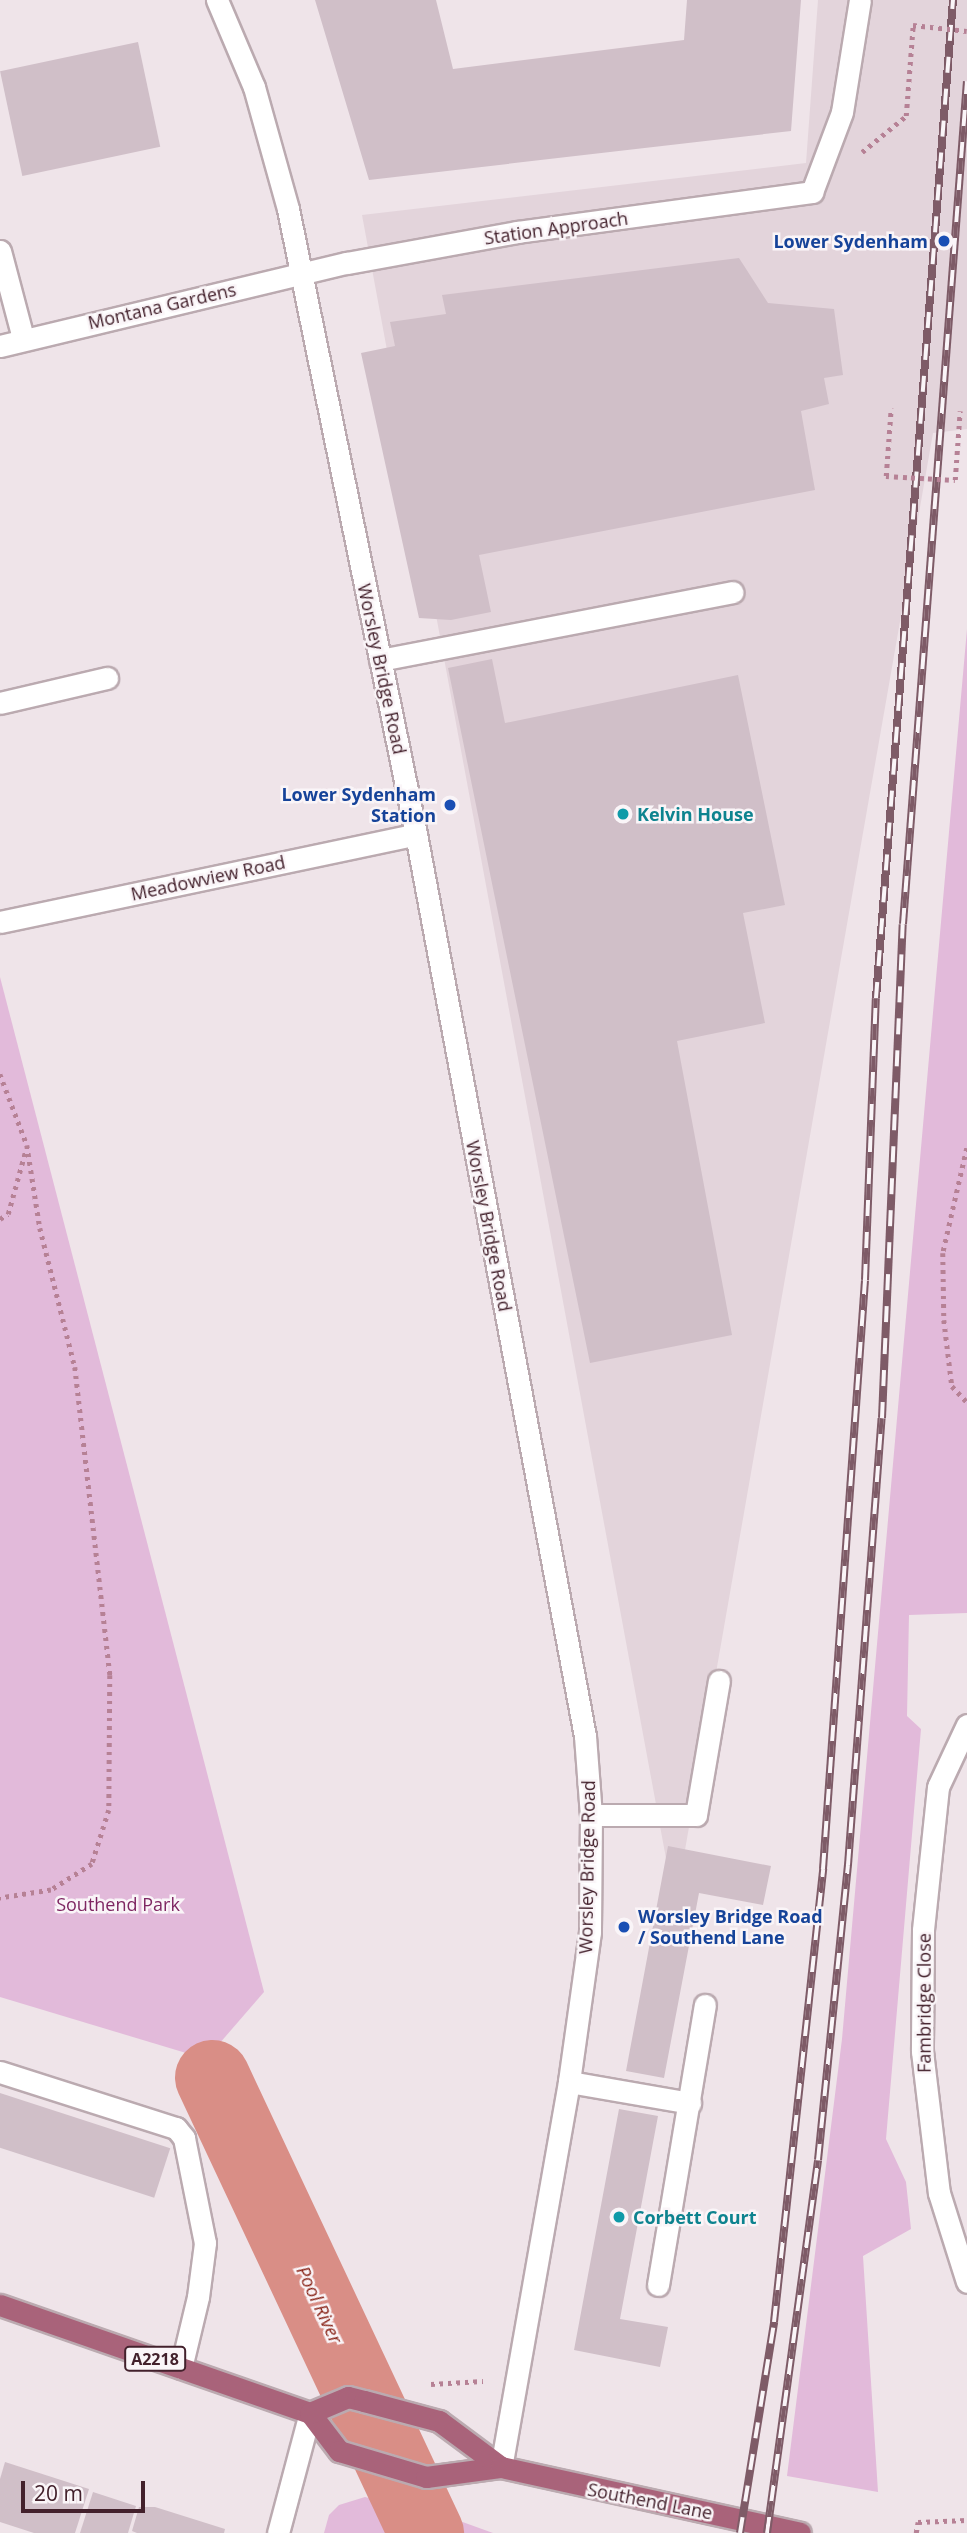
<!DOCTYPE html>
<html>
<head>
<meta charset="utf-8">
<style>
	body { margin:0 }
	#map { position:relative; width:967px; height:2533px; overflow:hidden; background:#efe4e9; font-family:"Open Sans",sans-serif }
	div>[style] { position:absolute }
	.built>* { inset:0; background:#e3d4db }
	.green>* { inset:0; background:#e2bada }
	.river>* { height:75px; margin:-37.5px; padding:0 37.5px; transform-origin:37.5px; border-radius:37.5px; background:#d98e86 }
	.building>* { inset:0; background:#d0bfc8; transform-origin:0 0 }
	.path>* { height:4.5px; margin-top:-2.25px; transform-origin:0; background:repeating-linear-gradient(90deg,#b68195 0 3.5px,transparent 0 8.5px) }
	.roads { filter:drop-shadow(2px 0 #bbaab0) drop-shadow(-2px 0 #bbaab0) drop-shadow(0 2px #bbaab0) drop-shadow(0 -2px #bbaab0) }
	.minor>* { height:21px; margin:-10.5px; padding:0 10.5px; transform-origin:10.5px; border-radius:10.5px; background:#fff }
	.major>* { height:21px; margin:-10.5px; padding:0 10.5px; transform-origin:10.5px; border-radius:10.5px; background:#a9637a }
	.rail>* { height:8px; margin-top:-4px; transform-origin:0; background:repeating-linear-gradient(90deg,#faf5f8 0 16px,#7e5b67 0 32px); box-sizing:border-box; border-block:2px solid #7e5b67 }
	.path-bridge>* { height:4.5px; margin-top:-2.25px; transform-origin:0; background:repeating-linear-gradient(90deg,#b68195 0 3.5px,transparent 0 8.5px) }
	.dots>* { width:19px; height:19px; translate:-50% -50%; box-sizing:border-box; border:4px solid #faf5f8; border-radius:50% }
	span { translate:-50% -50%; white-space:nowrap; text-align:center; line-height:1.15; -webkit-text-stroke:5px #faf5f8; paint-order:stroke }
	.shield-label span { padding:2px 5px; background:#faf5f8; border:2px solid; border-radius:5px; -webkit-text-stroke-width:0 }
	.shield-label { font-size:16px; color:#43212c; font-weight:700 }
	.street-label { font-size:18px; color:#43212c }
	.transit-label { font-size:18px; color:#164399; font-weight:700 }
	.right { translate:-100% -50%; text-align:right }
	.left { translate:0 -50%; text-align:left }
	.culture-label { font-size:18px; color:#0d838f; font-weight:700 }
	.park-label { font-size:18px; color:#7e2662 }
	.water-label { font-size:19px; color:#861f13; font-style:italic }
	.scale { position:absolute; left:21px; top:2481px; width:124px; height:32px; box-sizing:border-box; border:4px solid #43212c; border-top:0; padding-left:9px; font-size:21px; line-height:24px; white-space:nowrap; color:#43212c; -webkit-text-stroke:5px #faf5f8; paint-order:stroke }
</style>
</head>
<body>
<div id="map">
	<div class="built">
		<i style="clip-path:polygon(818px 0,967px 0,967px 429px,933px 433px,675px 1907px,362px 215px,806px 163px)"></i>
	</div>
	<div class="green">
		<i style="clip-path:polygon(967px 629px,967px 1613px,909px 1615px,907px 1716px,921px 1729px,886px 2139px,906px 2182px,911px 2229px,863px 2256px,878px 2492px,787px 2476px,842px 2039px)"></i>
		<i style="clip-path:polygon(0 977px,264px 1992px,206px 2059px,0 1997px)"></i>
		<i style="clip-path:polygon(365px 2497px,457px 2520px,493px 2533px,324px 2533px,329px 2515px,339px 2505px)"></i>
	</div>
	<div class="river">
		<i style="left:212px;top:2077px;width:504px;rotate:64.86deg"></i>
	</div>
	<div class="building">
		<i style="clip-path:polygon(315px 0,436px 0,453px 69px,684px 40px,687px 0,801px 0,791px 131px,369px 180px)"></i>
		<i style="left:138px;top:42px;width:107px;height:141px;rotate:78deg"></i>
		<i style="clip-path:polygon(739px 258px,768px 303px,834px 309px,843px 375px,824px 378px,829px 404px,801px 411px,815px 490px,479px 555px,491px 612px,451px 620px,419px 618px,361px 353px,395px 346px,390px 322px,446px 314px,442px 295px)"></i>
		<i style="clip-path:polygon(492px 659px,505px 723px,738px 675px,785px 905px,743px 913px,765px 1023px,677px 1041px,732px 1335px,590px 1363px,448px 668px)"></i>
		<i style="clip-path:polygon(668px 1846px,771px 1866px,763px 1905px,699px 1893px,664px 2078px,626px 2071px)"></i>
		<i style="left:0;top:2093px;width:179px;height:52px;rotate:18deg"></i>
		<i style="clip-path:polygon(619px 2109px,658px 2116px,620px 2319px,668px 2327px,660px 2367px,574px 2350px)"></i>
		<i style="clip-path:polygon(5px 2462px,89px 2489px,75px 2533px,34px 2533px,0 2522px,0 2479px)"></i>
		<i style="clip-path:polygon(93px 2492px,136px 2506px,128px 2533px,80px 2533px)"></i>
		<i style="clip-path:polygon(139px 2507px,155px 2507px,225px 2529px,224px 2533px,137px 2533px,132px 2531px)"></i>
	</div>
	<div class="path">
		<i style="left:862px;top:152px;width:57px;rotate:-39.3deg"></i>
		<i style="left:906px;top:116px;width:91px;rotate:-85.6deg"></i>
		<i style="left:886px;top:476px;width:68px;rotate:-85.8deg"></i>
		<i style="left:955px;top:480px;width:69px;rotate:-85.9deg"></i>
		<i style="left:0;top:1074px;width:76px;rotate:69.2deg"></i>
		<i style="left:27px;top:1145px;width:84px;rotate:81.1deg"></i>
		<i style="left:40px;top:1228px;width:143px;rotate:75.9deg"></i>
		<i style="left:75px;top:1367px;width:310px;rotate:83.5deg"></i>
		<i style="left:110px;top:1675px;width:135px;rotate:90.4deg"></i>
		<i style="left:109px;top:1810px;width:57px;rotate:107.5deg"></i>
		<i style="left:92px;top:1864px;width:49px;rotate:147.6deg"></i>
		<i style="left:51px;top:1890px;width:52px;rotate:171.1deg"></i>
		<i style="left:967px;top:1148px;width:108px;rotate:102.9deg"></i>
		<i style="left:943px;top:1253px;width:67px;rotate:89.1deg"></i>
		<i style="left:944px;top:1320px;width:66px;rotate:83.1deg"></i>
		<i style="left:952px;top:1386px;width:22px;rotate:47deg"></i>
		<i style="left:0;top:1219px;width:9px;rotate:-32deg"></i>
		<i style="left:8px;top:1214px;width:67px;rotate:-74.5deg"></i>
		<i style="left:431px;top:2384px;width:52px;rotate:-3.3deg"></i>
		<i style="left:916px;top:2533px;width:11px;rotate:-80deg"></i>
		<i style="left:918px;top:2522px;width:49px;rotate:-2.3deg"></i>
	</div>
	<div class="roads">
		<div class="minor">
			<i style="left:217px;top:0;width:95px;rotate:67deg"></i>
			<i style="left:254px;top:87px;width:127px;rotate:74.4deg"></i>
			<i style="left:288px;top:209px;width:638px;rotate:78.43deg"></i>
			<i style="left:416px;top:834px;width:918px;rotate:79.39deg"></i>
			<i style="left:585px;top:1736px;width:79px;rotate:85.7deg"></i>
			<i style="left:591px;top:1815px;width:117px;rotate:90.5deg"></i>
			<i style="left:590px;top:1932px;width:151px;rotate:98deg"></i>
			<i style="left:569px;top:2082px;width:391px;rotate:100deg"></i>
			<i style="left:0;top:251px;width:90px;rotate:75.2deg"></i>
			<i style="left:0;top:346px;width:357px;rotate:-13.5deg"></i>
			<i style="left:347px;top:263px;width:173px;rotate:-10.3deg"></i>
			<i style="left:517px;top:232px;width:298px;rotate:-7.7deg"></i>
			<i style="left:812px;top:192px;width:85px;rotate:-69.4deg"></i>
			<i style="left:842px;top:112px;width:113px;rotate:-80.9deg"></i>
			<i style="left:380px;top:660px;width:359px;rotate:-10.9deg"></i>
			<i style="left:0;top:703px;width:110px;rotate:-13.2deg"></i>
			<i style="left:0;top:922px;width:425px;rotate:-11.9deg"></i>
			<i style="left:967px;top:1725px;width:68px;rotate:115.1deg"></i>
			<i style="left:938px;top:1787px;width:144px;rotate:96deg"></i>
			<i style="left:923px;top:1930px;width:121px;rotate:90.5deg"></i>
			<i style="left:922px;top:2051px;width:143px;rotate:83.2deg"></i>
			<i style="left:939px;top:2193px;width:93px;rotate:72.5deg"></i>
			<i style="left:591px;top:1815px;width:105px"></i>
			<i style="left:696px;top:1815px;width:136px;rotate:-80.3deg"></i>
			<i style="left:0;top:2072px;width:185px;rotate:17.7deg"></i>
			<i style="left:176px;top:2128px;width:13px;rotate:51deg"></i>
			<i style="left:184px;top:2138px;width:107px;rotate:78.7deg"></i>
			<i style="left:205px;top:2243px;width:54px;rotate:97.4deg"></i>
			<i style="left:198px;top:2297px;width:73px;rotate:103.5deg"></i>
			<i style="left:569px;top:2082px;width:123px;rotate:9.8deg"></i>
			<i style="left:658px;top:2285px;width:284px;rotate:-80.5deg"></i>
			<i style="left:278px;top:2533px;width:124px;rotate:-75.1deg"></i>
		</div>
		<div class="major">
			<i style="left:0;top:2305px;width:328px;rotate:19.2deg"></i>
			<i style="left:310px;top:2413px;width:48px;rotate:52.7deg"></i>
			<i style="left:339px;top:2451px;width:91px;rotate:16.6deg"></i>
			<i style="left:426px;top:2477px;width:76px;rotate:-7.6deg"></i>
			<i style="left:310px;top:2413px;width:41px;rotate:-22.8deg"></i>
			<i style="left:348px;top:2397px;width:16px;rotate:14deg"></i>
			<i style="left:364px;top:2401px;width:78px;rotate:14.9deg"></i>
			<i style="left:439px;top:2421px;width:77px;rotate:36.6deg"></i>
			<i style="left:501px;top:2467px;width:306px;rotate:12.4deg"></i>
		</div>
	</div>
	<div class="rail">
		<i style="left:740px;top:2533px;width:214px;rotate:-80.8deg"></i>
		<i style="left:774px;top:2322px;width:456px;rotate:-83.8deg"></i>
		<i style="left:823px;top:1869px;width:590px;rotate:-85.92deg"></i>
		<i style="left:865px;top:1280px;width:282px;rotate:-87.8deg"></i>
		<i style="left:876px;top:998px;width:1001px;rotate:-85.59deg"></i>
		<i style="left:767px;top:2533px;width:376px;rotate:-82.2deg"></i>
		<i style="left:818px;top:2160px;width:297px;rotate:-84.2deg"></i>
		<i style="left:848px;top:1865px;width:448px;rotate:-85.7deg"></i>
		<i style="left:882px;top:1418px;width:494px;rotate:-87.6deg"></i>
		<i style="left:903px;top:924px;width:845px;rotate:-85.66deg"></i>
	</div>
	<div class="path-bridge">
		<i style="left:913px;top:25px;width:54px;rotate:6.3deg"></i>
		<i style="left:886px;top:476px;width:69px;rotate:3.3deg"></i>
	</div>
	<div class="dots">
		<i style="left:944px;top:241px;background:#1a4fb4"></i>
		<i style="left:450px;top:805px;background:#1a4fb4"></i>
		<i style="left:623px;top:814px;background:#0f9aa8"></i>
		<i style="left:624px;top:1927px;background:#1a4fb4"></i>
		<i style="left:619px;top:2217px;background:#0f9aa8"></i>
	</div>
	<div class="shield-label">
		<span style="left:155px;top:2359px">A2218</span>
	</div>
	<div class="street-label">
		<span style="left:556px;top:228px;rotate:-8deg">Station Approach</span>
		<span style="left:162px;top:306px;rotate:-13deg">Montana Gardens</span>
		<span style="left:382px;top:669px;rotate:78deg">Worsley Bridge Road</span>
		<span style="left:208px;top:878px;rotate:-12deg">Meadowview Road</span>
		<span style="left:489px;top:1226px;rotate:79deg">Worsley Bridge Road</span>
		<span style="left:587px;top:1867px;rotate:-89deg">Worsley Bridge Road</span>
		<span style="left:924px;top:2003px;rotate:-90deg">Fambridge Close</span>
		<span style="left:650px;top:2501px;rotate:11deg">Southend Lane</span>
	</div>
	<div class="transit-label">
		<span class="right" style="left:928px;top:241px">Lower Sydenham</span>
		<span class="right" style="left:436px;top:805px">Lower Sydenham<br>Station</span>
		<span class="left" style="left:638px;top:1927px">Worsley Bridge Road<br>/ Southend Lane</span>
	</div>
	<div class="culture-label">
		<span class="left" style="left:637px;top:814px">Kelvin House</span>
		<span class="left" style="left:633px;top:2217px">Corbett Court</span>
	</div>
	<div class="park-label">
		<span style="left:118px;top:1904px">Southend Park</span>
	</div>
	<div class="water-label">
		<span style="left:319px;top:2305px;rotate:65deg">Pool River</span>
	</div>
	<div class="scale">20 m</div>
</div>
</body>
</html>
